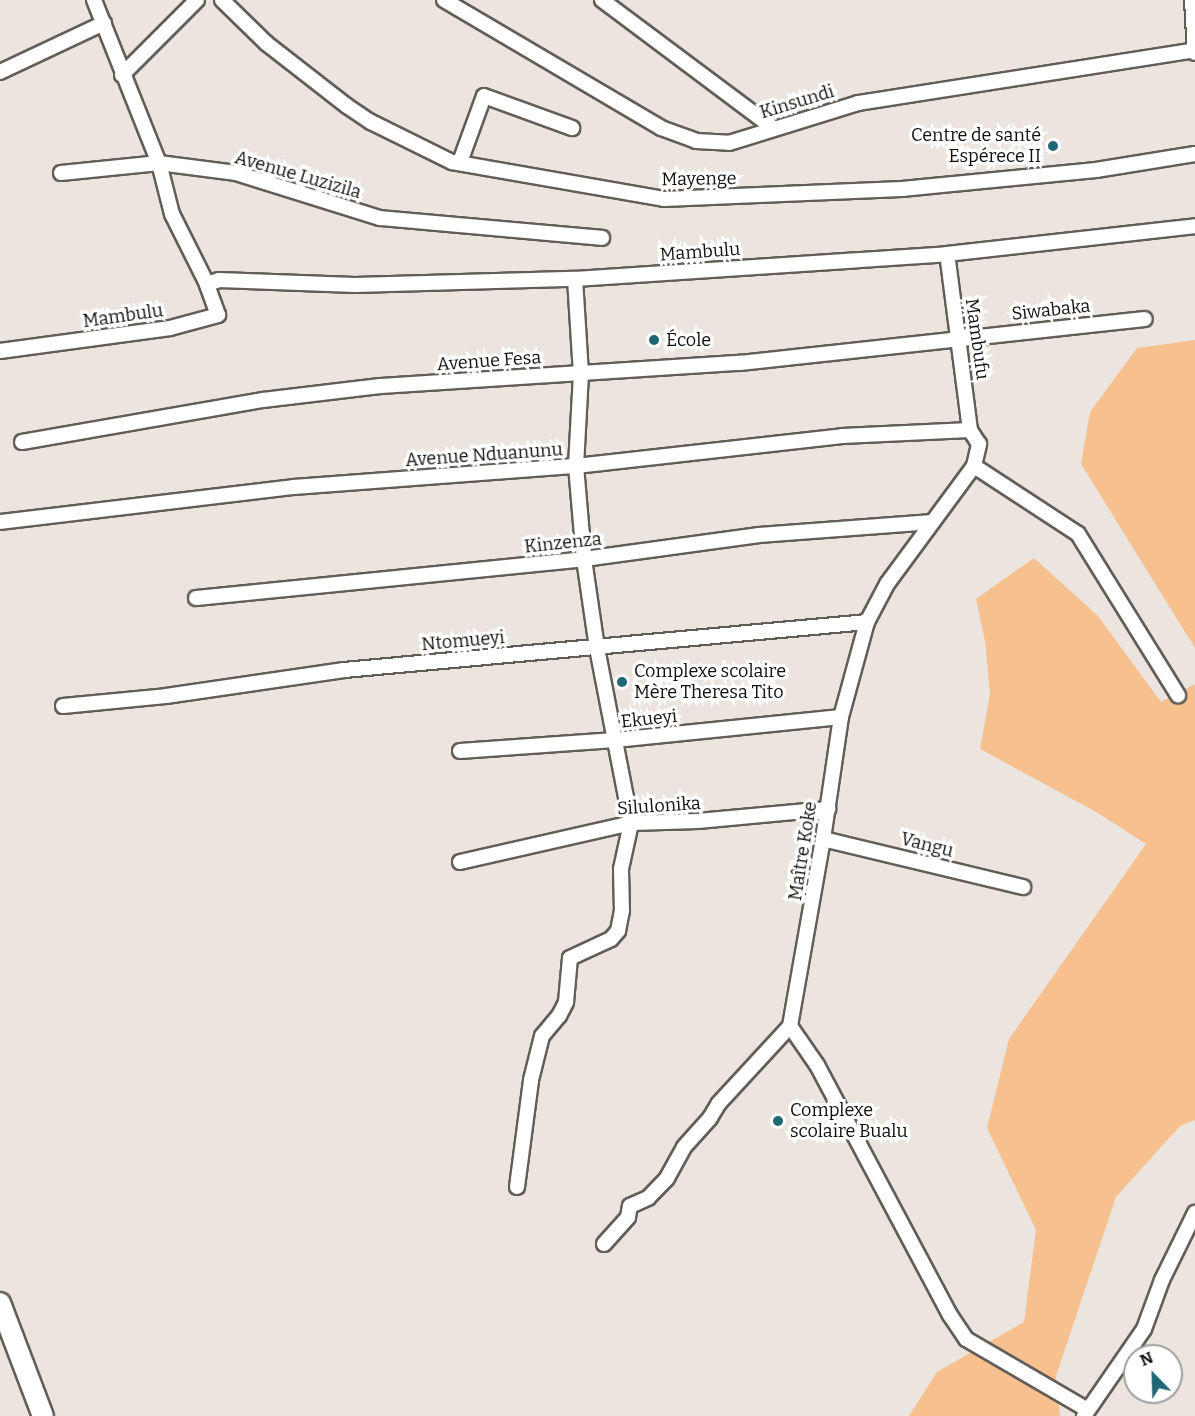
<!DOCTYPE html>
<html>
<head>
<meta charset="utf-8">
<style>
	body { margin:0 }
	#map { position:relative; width:1195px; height:1416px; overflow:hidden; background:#ece5df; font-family:Bitter,serif }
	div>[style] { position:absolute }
	.green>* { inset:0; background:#f6c08f }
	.roads { filter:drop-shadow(2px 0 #635d58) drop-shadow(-2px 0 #635d58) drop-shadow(0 2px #635d58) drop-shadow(0 -2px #635d58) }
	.street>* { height:14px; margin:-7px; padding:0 7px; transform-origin:7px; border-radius:7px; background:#fff }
	.secondary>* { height:20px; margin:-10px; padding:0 10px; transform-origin:10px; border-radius:10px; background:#fff }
	.dots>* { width:16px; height:16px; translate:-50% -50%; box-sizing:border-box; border:3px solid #fff; border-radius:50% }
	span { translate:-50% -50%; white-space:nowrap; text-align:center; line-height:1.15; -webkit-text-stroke:6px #fff; paint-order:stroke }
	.street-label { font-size:18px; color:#110f0d }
	.poi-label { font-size:18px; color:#110f0d }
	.right { translate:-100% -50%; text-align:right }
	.left { translate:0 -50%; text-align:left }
	.north { position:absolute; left:1123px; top:1344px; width:60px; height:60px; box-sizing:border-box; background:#fff; border:2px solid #a09f9e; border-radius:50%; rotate:337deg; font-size:16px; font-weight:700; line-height:24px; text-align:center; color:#110f0d }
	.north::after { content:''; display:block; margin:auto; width:21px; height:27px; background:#1f6774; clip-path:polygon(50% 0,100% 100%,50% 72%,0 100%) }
</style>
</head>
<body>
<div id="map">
	<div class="green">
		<i style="clip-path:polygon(1195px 340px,1195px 648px,1081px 464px,1090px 412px,1137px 348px)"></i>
		<i style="clip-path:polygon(1034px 558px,1098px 616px,1161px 702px,1195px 684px,1195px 1120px,1180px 1126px,1116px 1197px,1056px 1376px,1060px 1416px,909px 1416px,937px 1372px,1024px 1322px,1036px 1230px,987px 1128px,1009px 1039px,1146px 844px,1098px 813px,980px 749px,990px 694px,985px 641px,976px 599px)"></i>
	</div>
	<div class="roads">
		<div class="street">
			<i style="left:94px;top:0;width:175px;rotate:68.3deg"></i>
			<i style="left:159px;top:163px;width:78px;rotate:7.4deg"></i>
			<i style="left:236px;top:173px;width:151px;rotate:17.4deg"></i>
			<i style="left:380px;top:218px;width:223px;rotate:5.1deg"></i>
			<i style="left:222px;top:0;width:62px;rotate:44.3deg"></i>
			<i style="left:266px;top:43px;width:103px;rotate:37.9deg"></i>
			<i style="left:347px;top:106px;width:29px;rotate:34deg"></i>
			<i style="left:371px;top:122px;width:90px;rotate:26.3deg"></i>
			<i style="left:452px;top:162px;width:215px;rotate:9.9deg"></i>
			<i style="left:664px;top:199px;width:238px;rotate:-2.4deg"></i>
			<i style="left:902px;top:189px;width:195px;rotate:-5.6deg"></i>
			<i style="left:1096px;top:170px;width:100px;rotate:-9.2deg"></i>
			<i style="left:444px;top:0;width:252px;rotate:30.5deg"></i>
			<i style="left:661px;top:128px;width:37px;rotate:20deg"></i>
			<i style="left:696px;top:141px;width:33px;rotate:3deg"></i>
			<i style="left:729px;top:143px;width:135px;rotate:-17.2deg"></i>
			<i style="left:858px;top:103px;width:341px;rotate:-8.9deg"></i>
			<i style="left:602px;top:0;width:214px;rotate:36.8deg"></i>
			<i style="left:1192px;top:0;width:53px;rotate:86.8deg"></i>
			<i style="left:0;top:72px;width:115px;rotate:-25.2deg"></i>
			<i style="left:122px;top:75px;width:106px;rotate:-45deg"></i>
			<i style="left:460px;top:162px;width:70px;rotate:-70deg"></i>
			<i style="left:484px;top:96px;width:94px;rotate:20deg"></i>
			<i style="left:61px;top:173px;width:99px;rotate:-5.8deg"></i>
			<i style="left:159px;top:163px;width:53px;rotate:75.7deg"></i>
			<i style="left:172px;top:214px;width:78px;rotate:63.4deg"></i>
			<i style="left:207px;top:284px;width:13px;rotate:-18deg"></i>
			<i style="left:219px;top:280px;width:136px;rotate:2.1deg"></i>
			<i style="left:355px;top:285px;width:220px;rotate:-1.6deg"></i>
			<i style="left:575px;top:279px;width:373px;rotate:-3.8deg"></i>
			<i style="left:947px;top:254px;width:250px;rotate:-6.4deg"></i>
			<i style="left:0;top:351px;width:172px;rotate:-7.7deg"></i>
			<i style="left:170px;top:328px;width:50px;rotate:-15.2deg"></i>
			<i style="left:218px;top:315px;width:33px;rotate:-110deg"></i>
			<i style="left:22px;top:442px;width:245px;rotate:-9.9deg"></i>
			<i style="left:263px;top:400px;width:118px;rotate:-6.8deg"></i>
			<i style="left:380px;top:386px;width:361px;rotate:-3.7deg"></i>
			<i style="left:740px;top:363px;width:407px;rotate:-6.2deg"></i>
			<i style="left:974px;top:466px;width:124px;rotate:33.2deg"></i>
			<i style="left:1078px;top:534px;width:190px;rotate:58.2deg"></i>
			<i style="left:0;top:522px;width:296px;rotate:-6.8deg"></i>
			<i style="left:294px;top:487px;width:283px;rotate:-4.3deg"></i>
			<i style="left:576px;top:466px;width:268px;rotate:-6.4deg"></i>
			<i style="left:842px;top:436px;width:128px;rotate:-2.7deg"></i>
			<i style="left:196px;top:598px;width:390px;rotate:-5.7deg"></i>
			<i style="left:584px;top:559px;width:177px;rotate:-7.8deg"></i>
			<i style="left:759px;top:535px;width:174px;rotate:-4.3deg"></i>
			<i style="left:63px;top:706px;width:103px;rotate:-5.5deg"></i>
			<i style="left:166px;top:696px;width:180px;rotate:-8.3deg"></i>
			<i style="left:344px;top:670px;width:525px;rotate:-5.24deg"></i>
			<i style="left:460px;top:751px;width:155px;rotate:-4.1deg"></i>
			<i style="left:615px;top:740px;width:227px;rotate:-5.8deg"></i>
			<i style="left:823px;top:839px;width:206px;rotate:13.5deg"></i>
			<i style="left:460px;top:862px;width:175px;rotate:-12.8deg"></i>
			<i style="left:631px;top:823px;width:67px;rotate:-1.7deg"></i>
			<i style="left:698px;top:821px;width:131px;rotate:-5.3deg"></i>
			<i style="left:790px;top:1026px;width:47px;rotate:55.3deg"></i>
			<i style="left:817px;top:1065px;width:283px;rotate:62deg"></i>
			<i style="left:950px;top:1315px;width:29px;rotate:56deg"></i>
			<i style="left:966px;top:1339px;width:141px;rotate:30.2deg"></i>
			<i style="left:517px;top:1187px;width:108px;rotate:-82.5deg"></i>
			<i style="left:531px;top:1080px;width:45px;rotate:-76deg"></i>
			<i style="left:542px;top:1036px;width:26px;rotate:-50deg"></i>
			<i style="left:559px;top:1016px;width:16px;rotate:-63deg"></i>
			<i style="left:566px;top:1002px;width:44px;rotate:-84.8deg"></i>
			<i style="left:570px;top:958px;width:45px;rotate:-24.9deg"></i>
			<i style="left:611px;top:939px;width:11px;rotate:-49deg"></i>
			<i style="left:618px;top:931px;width:20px;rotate:-79deg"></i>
			<i style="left:622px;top:911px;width:42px;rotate:-91.4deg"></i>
			<i style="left:621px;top:869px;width:47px;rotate:-77.7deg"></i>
			<i style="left:631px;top:823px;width:178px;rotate:-101deg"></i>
			<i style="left:597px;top:648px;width:90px;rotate:-98.3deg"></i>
			<i style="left:584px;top:559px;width:93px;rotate:-94.9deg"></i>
			<i style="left:576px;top:466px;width:92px;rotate:-86.9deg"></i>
			<i style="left:581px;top:374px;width:95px;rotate:-93.6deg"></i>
			<i style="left:604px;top:1244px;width:36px;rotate:-48deg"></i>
			<i style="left:628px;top:1217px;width:11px;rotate:-80deg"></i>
			<i style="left:630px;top:1206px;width:20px;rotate:-24deg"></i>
			<i style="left:648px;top:1198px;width:28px;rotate:-46deg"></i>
			<i style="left:667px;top:1178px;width:35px;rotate:-61deg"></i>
			<i style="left:684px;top:1147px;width:39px;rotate:-48deg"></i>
			<i style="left:710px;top:1118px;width:17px;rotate:-59deg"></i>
			<i style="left:719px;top:1103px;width:105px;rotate:-47.3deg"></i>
			<i style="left:790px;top:1026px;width:190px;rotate:-80deg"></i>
			<i style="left:823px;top:839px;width:123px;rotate:-81.6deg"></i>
			<i style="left:841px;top:717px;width:98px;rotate:-74.7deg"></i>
			<i style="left:867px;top:622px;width:43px;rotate:-62.2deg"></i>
			<i style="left:887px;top:584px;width:147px;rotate:-53.6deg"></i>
			<i style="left:974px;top:466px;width:23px;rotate:-77deg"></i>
			<i style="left:979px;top:444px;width:17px;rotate:-123deg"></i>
			<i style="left:970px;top:430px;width:177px;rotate:-97.4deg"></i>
			<i style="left:1084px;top:1416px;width:106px;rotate:-55.4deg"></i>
			<i style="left:1144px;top:1329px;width:52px;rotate:-69.8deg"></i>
			<i style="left:1162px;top:1280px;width:75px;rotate:-63.8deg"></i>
		</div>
		<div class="secondary">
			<i style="left:0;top:1303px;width:121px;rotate:69.2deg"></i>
		</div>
	</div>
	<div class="dots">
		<i style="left:1053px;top:146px;background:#1f6774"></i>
		<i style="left:654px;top:340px;background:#1f6774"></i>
		<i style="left:622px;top:682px;background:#1f6774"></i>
		<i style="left:778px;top:1121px;background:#1f6774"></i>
	</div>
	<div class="street-label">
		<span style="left:797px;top:102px;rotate:-17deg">Kinsundi</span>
		<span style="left:298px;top:175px;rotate:16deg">Avenue Luzizila</span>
		<span style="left:699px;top:179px;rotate:-1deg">Mayenge</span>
		<span style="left:700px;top:252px;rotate:-4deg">Mambulu</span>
		<span style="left:1051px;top:310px;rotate:-6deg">Siwabaka</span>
		<span style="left:123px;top:316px;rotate:-8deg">Mambulu</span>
		<span style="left:977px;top:339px;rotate:82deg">Mambufu</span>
		<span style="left:489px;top:361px;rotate:-4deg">Avenue Fesa</span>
		<span style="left:484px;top:455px;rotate:-4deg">Avenue Nduanunu</span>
		<span style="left:563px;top:543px;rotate:-6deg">Kinzenza</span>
		<span style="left:463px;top:641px;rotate:-5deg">Ntomueyi</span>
		<span style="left:649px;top:719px;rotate:-6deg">Ekueyi</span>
		<span style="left:659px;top:806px;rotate:-4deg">Silulonika</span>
		<span style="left:927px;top:845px;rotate:14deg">Vangu</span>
		<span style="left:803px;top:851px;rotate:-81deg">Maître Koke</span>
	</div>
	<div class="poi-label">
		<span class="right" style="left:1041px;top:146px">Centre de santé<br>Espérece II</span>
		<span class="left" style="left:666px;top:340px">École</span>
		<span class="left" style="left:634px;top:682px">Complexe scolaire<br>Mère Theresa Tito</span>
		<span class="left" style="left:790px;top:1121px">Complexe<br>scolaire Bualu</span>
	</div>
	<div class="north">N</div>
</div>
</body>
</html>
